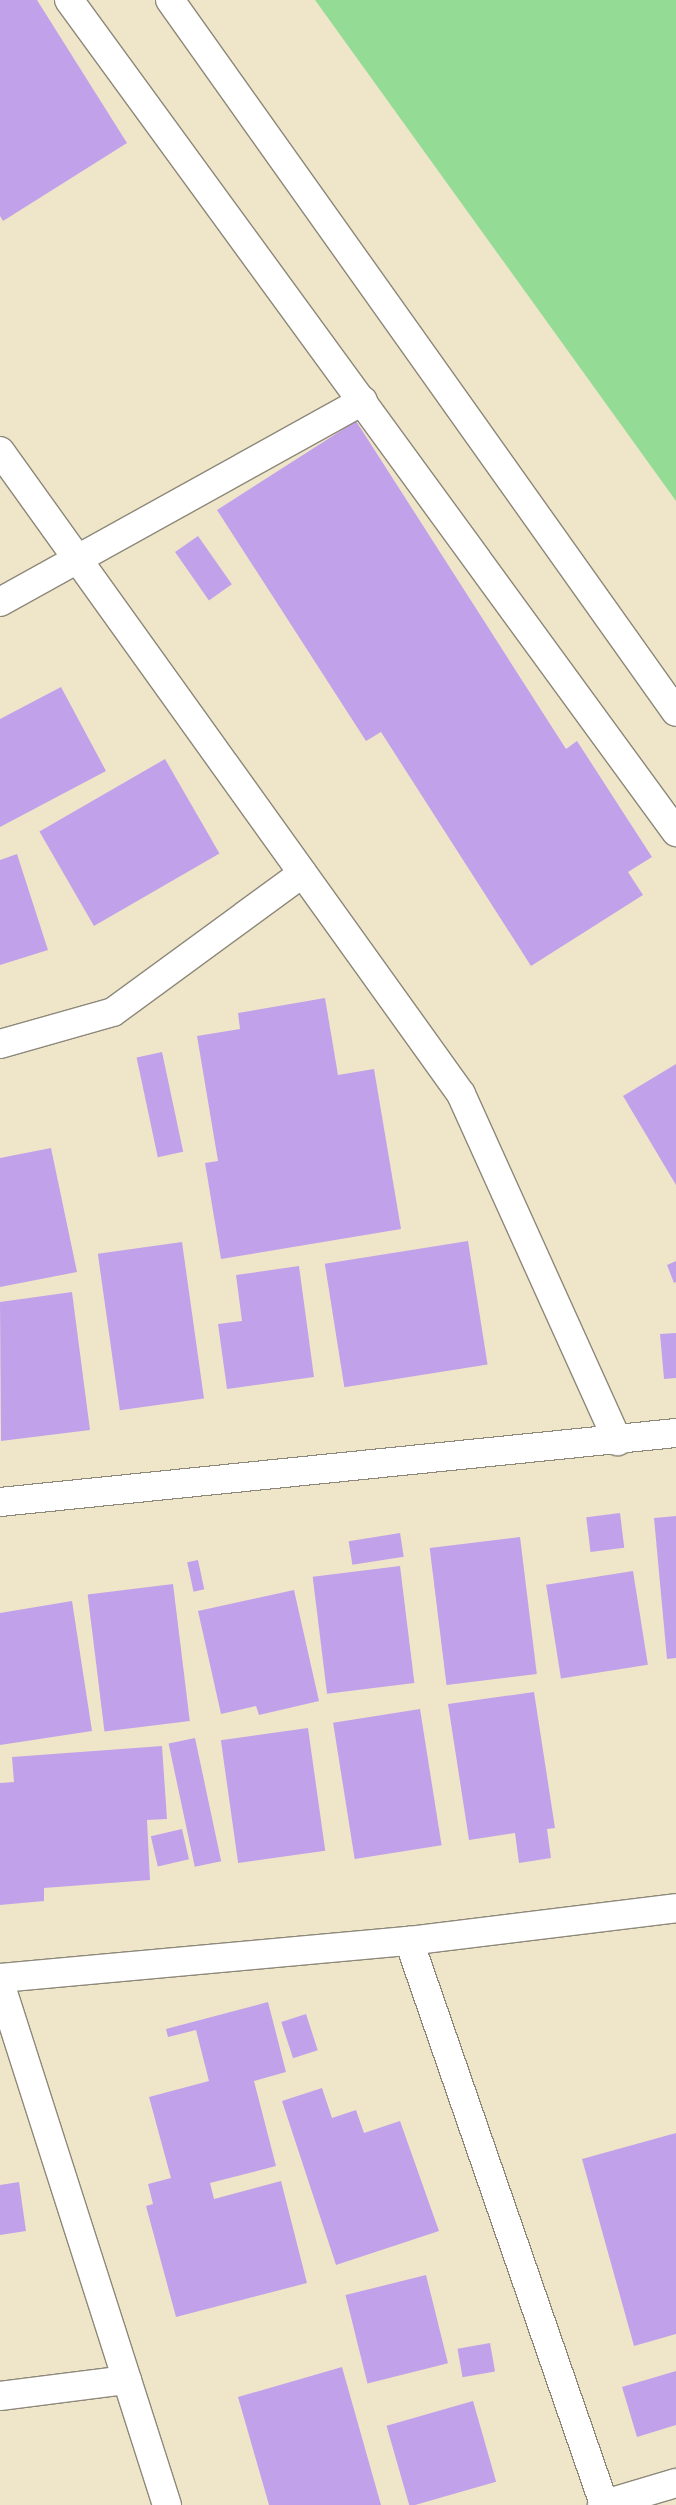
<!DOCTYPE html>
<html>
<head>
<meta charset="utf-8">
<style>
	body { margin:0 }
	#map { position:relative; width:676px; height:2505px; overflow:hidden; background:#efe6c9; font-family:"Comic Neue",sans-serif }
	div>[style] { position:absolute }
	.green>* { inset:0; background:#94dc96 }
	.building>* { inset:0; background:#c1a2ea; transform-origin:0 0 }
	.roads { filter:drop-shadow(1px 0 #8d887a) drop-shadow(-1px 0 #8d887a) drop-shadow(0 1px #8d887a) drop-shadow(0 -1px #8d887a) }
	.minor>* { height:28px; margin:-14px; padding:0 14px; transform-origin:14px; border-radius:14px; background:#fff }
	.tertiary>* { height:28px; margin:-14px; padding:0 14px; transform-origin:14px; border-radius:14px; background:#fff }
	span { translate:-50% -50%; white-space:nowrap; text-align:center; line-height:1.15; -webkit-text-stroke:4px #fbf7ec; paint-order:stroke }
</style>
</head>
<body>
<div id="map">
	<div class="green">
		<i style="clip-path:polygon(315px 0,676px 0,676px 501px)"></i>
	</div>
	<div class="building">
		<i style="clip-path:polygon(0 0,37px 0,127px 143px,3px 221px,0 216px)"></i>
		<i style="clip-path:polygon(356px 421px,566px 749px,577px 741px,652px 857px,628px 872px,643px 895px,531px 966px,381px 732px,366px 741px,217px 510px)"></i>
		<i style="left:198px;top:536px;width:59px;height:28px;rotate:55deg"></i>
		<i style="clip-path:polygon(61px 687px,106px 771px,0 827px,0 719px)"></i>
		<i style="left:165px;top:759px;width:109px;height:145px;rotate:60deg"></i>
		<i style="clip-path:polygon(17px 854px,48px 950px,0 965px,0 860px)"></i>
		<i style="clip-path:polygon(325px 998px,338px 1075px,374px 1069px,401px 1229px,221px 1259px,205px 1163px,218px 1161px,197px 1036px,240px 1029px,238px 1013px)"></i>
		<i style="left:162px;top:1052px;width:102px;height:26px;rotate:78deg"></i>
		<i style="clip-path:polygon(676px 1064px,676px 1185px,623px 1096px)"></i>
		<i style="clip-path:polygon(51px 1148px,77px 1272px,0 1287px,0 1158px)"></i>
		<i style="left:468px;top:1241px;width:125px;height:145px;rotate:81deg"></i>
		<i style="left:182px;top:1242px;width:158px;height:85px;rotate:82deg"></i>
		<i style="clip-path:polygon(676px 1261px,676px 1282px,674px 1283px,667px 1265px)"></i>
		<i style="clip-path:polygon(299px 1266px,314px 1377px,227px 1389px,218px 1324px,242px 1321px,236px 1275px)"></i>
		<i style="clip-path:polygon(72px 1292px,90px 1430px,1px 1441px,0 1302px)"></i>
		<i style="clip-path:polygon(676px 1333px,676px 1378px,664px 1379px,660px 1334px)"></i>
		<i style="left:620px;top:1513px;width:35px;height:34px;rotate:83deg"></i>
		<i style="clip-path:polygon(676px 1516px,676px 1658px,667px 1659px,654px 1518px)"></i>
		<i style="left:400px;top:1533px;width:24px;height:52px;rotate:81deg"></i>
		<i style="left:520px;top:1537px;width:138px;height:91px;rotate:83deg"></i>
		<i style="left:198px;top:1560px;width:30px;height:11px;rotate:78deg"></i>
		<i style="left:400px;top:1566px;width:118px;height:88px;rotate:83deg"></i>
		<i style="left:633px;top:1571px;width:95px;height:88px;rotate:81deg"></i>
		<i style="left:173px;top:1584px;width:138px;height:86px;rotate:83deg"></i>
		<i style="clip-path:polygon(294px 1590px,319px 1701px,259px 1715px,256px 1706px,221px 1714px,198px 1611px)"></i>
		<i style="clip-path:polygon(72px 1601px,92px 1731px,0 1745px,0 1613px)"></i>
		<i style="clip-path:polygon(534px 1692px,555px 1828px,547px 1829px,551px 1858px,519px 1863px,515px 1833px,469px 1840px,448px 1704px)"></i>
		<i style="left:420px;top:1709px;width:138px;height:88px;rotate:81deg"></i>
		<i style="left:308px;top:1728px;width:124px;height:88px;rotate:82deg"></i>
		<i style="left:195px;top:1738px;width:126px;height:27px;rotate:78deg"></i>
		<i style="clip-path:polygon(162px 1746px,167px 1819px,147px 1820px,150px 1880px,44px 1888px,44px 1901px,0 1905px,0 1783px,14px 1782px,12px 1757px)"></i>
		<i style="left:182px;top:1829px;width:31px;height:32px;rotate:77deg"></i>
		<i style="clip-path:polygon(268px 2002px,286px 2072px,254px 2081px,276px 2166px,210px 2183px,214px 2199px,281px 2181px,307px 2283px,176px 2317px,146px 2206px,153px 2204px,148px 2184px,171px 2178px,149px 2097px,209px 2081px,196px 2030px,168px 2037px,166px 2029px)"></i>
		<i style="left:306px;top:2014px;width:38px;height:26px;rotate:72deg"></i>
		<i style="clip-path:polygon(322px 2088px,332px 2118px,356px 2110px,364px 2133px,400px 2121px,439px 2231px,336px 2265px,282px 2101px)"></i>
		<i style="clip-path:polygon(676px 2133px,676px 2334px,634px 2346px,582px 2159px)"></i>
		<i style="clip-path:polygon(19px 2182px,26px 2231px,0 2235px,0 2185px)"></i>
		<i style="left:426px;top:2275px;width:91px;height:83px;rotate:76deg"></i>
		<i style="left:490px;top:2343px;width:29px;height:33px;rotate:80deg"></i>
		<i style="clip-path:polygon(342px 2367px,381px 2505px,269px 2505px,238px 2397px)"></i>
		<i style="clip-path:polygon(676px 2371px,676px 2425px,637px 2437px,622px 2387px)"></i>
		<i style="left:473px;top:2401px;width:84px;height:90px;rotate:74deg"></i>
	</div>
	<div class="roads">
		<div class="minor">
			<i style="left:0;top:451px;width:791px;rotate:54.36deg"></i>
			<i style="left:461px;top:1094px;width:381px;rotate:65.7deg"></i>
			<i style="left:0;top:602px;width:415px;rotate:-29deg"></i>
			<i style="left:0;top:1044px;width:117px;rotate:-15.8deg"></i>
			<i style="left:113px;top:1012px;width:235px;rotate:-36.2deg"></i>
			<i style="left:0;top:1502px;width:680px;rotate:-5.83deg"></i>
			<i style="left:409px;top:1941px;width:596px;rotate:70.9deg"></i>
			<i style="left:0;top:1978px;width:411px;rotate:-5.2deg"></i>
			<i style="left:409px;top:1941px;width:269px;rotate:-7deg"></i>
			<i style="left:0;top:1983px;width:548px;rotate:72.26deg"></i>
			<i style="left:0;top:2396px;width:128px;rotate:-7.2deg"></i>
			<i style="left:602px;top:2505px;width:77px;rotate:-16.6deg"></i>
		</div>
		<div class="tertiary">
			<i style="left:69px;top:0;width:1030px;rotate:53.89deg"></i>
			<i style="left:170px;top:0;width:873px;rotate:54.6deg"></i>
		</div>
	</div>
</div>
</body>
</html>
